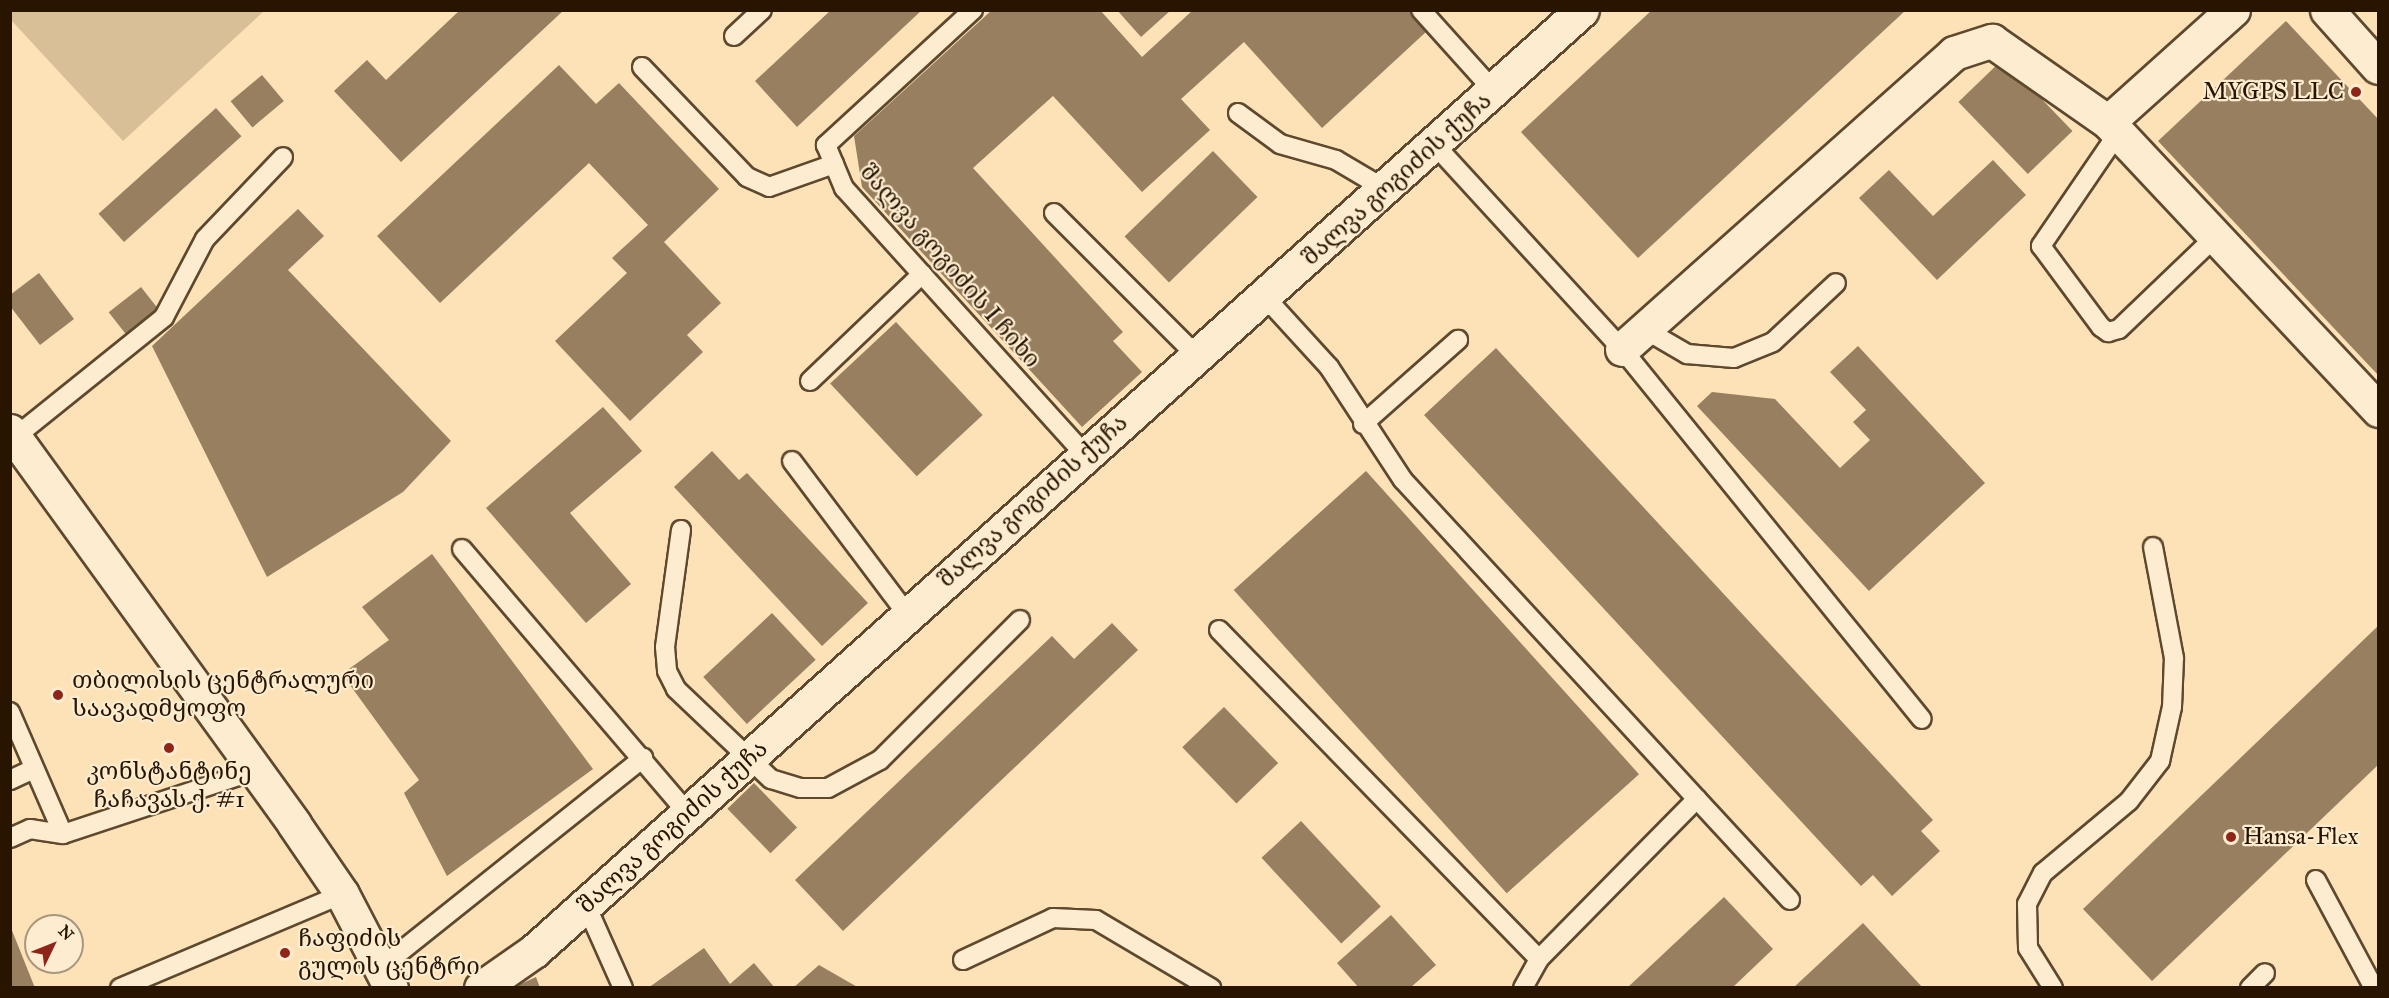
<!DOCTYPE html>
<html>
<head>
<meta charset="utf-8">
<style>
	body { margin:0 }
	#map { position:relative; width:2389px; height:998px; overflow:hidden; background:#fce2b6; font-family:"IM FELL Great Primer","Noto Serif Georgian",serif }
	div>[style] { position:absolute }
	.green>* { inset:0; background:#d8bf97 }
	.building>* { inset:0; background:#977f5f; transform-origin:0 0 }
	.roads { filter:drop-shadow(2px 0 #5e482e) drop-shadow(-2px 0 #5e482e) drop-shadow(0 2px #5e482e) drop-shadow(0 -2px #5e482e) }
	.service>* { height:18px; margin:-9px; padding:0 9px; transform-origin:9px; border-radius:9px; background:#fdecd0 }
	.minor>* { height:33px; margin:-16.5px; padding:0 16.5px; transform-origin:16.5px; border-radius:16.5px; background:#fdecd0 }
	.tertiary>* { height:33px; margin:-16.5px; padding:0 16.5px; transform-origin:16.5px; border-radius:16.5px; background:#fdecd0 }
	.dots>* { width:16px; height:16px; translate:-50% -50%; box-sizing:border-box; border:3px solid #fdecd0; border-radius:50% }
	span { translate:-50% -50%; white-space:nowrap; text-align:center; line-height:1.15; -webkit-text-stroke:4.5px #fdecd0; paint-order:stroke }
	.poi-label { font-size:24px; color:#291400 }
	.right { translate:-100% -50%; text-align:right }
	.left { translate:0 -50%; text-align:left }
	.street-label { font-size:24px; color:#291400 }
	.frame { position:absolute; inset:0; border:12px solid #291400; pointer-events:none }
	.north { position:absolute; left:24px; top:914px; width:60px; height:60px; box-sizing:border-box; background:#fdecd0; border:2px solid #a8967d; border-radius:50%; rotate:47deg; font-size:16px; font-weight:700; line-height:24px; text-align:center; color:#291400 }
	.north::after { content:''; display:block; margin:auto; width:21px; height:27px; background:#8f2418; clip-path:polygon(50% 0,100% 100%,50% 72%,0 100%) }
</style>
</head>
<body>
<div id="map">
	<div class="green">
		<i style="clip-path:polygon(11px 10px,264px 10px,264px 11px,123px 141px,11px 20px)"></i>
	</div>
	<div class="building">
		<i style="clip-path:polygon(460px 10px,564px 10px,401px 162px,334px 91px,367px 60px,386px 80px)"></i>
		<i style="clip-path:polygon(831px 10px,922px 10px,797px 127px,755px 81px)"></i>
		<i style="clip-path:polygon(992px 10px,1100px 10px,1142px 57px,1193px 10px,1409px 10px,1427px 31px,1322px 128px,1244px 42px,1181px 99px,1210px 130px,1142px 192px,1053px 96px,973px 168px,1123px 332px,1113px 341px,1142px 372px,1082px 427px,862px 187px,854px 136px)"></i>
		<i style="clip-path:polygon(1117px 10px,1171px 10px,1141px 37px)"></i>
		<i style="clip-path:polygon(1652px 10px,1906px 10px,1638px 258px,1521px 132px)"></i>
		<i style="clip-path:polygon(2286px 21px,2378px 119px,2378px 375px,2158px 141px)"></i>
		<i style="left:2003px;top:59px;width:100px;height:62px;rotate:46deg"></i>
		<i style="clip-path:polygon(559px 65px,596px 104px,619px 83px,719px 189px,664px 242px,721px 303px,687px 335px,703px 352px,630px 421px,555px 341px,627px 273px,612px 258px,648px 225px,589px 163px,440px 303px,377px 236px)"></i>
		<i style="left:262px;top:75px;width:34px;height:41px;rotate:50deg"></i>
		<i style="left:216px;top:108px;width:38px;height:158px;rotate:48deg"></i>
		<i style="left:1213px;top:151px;width:64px;height:123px;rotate:46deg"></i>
		<i style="clip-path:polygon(1993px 160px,2026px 195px,1937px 280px,1859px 198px,1889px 170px,1933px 216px)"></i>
		<i style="clip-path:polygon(298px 209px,324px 236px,288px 270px,451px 441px,403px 492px,267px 577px,152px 346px)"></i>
		<i style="clip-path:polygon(39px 273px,74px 319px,40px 345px,10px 306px,10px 295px)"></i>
		<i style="left:141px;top:287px;width:28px;height:41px;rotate:52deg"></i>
		<i style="left:896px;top:322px;width:127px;height:90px;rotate:47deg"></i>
		<i style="clip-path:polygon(1858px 346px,1985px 483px,1869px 591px,1697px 406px,1712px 392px,1775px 399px,1840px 468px,1870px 440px,1853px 422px,1866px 410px,1830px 372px)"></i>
		<i style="clip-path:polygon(1496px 348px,1933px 820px,1921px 831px,1940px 851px,1892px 896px,1873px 875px,1861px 886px,1424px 415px)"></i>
		<i style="clip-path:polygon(603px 407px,642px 451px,570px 513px,631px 584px,586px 623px,486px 508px)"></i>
		<i style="clip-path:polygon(712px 451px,739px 480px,747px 473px,868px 603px,822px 646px,674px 487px)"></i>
		<i style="left:1366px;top:471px;width:408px;height:178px;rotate:48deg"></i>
		<i style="clip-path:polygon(432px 554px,593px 769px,447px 876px,404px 793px,419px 780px,342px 674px,389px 640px,362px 607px)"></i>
		<i style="left:772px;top:613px;width:64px;height:94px;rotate:47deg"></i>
		<i style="clip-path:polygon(1112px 623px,1138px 650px,843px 931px,795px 880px,1052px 636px,1074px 659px)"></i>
		<i style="clip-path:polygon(2378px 626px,2378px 765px,2152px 981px,2083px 909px)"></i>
		<i style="left:1224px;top:707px;width:78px;height:58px;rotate:46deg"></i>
		<i style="left:754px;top:783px;width:62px;height:37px;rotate:46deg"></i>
		<i style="left:1301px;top:821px;width:117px;height:54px;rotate:47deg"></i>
		<i style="clip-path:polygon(1724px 897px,1773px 949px,1732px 988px,1627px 988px)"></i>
		<i style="clip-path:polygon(1391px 915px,1436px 965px,1410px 988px,1359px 988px,1337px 963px)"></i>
		<i style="clip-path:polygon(1863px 923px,1923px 988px,1793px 988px)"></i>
		<i style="clip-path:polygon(10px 928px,11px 928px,35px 988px,10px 988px)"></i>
		<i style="clip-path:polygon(704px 948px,730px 984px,754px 963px,775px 988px,648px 988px)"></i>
		<i style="clip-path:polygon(819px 965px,859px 988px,793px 988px)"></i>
		<i style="clip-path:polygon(536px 977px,540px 988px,512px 988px)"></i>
	</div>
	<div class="roads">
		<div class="service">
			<i style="left:973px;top:10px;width:200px;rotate:137.4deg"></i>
			<i style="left:826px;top:145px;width:47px;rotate:67.3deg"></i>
			<i style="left:844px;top:188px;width:358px;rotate:47.9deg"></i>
			<i style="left:1421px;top:10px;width:109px;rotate:48deg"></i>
			<i style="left:734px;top:36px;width:38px;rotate:-43deg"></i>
			<i style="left:642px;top:67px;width:152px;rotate:46.3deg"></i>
			<i style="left:747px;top:177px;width:24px;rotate:24deg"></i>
			<i style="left:769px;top:187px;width:69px;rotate:-19.5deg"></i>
			<i style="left:1238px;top:113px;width:52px;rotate:36.4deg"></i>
			<i style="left:1280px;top:144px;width:58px;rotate:15.9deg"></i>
			<i style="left:1336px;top:160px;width:57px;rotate:30.6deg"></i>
			<i style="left:2118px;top:133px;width:137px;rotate:124.3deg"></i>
			<i style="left:2041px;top:246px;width:101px;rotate:53.5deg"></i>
			<i style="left:2101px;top:327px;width:9px;rotate:36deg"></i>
			<i style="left:2108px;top:332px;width:11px;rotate:-15deg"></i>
			<i style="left:2119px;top:329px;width:132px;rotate:-43.8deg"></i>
			<i style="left:1434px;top:144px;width:278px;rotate:47.5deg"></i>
			<i style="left:1622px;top:349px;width:476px;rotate:51deg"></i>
			<i style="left:1054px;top:213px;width:202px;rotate:45deg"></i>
			<i style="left:1265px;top:297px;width:95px;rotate:47.6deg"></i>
			<i style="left:1329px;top:367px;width:135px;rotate:56.8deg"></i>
			<i style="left:1403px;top:480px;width:571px;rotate:47.34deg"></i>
			<i style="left:1644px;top:329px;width:50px;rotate:30.2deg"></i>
			<i style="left:1687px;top:354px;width:47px;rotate:4.9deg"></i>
			<i style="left:1734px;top:358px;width:42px;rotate:-22.3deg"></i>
			<i style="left:1773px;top:342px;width:86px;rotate:-43.1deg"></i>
			<i style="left:810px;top:381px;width:155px;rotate:-43.7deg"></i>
			<i style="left:1363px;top:424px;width:127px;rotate:-41.5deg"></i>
			<i style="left:15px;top:437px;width:191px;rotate:-38.8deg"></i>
			<i style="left:164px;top:317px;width:88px;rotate:-62.3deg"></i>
			<i style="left:205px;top:239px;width:113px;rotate:-46.4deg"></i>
			<i style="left:792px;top:461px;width:191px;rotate:53.1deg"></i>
			<i style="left:681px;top:530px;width:118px;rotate:97.8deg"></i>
			<i style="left:665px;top:647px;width:24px;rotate:85deg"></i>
			<i style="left:667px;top:671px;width:20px;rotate:63deg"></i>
			<i style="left:676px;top:689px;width:131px;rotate:43.5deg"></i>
			<i style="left:771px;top:779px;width:31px;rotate:17deg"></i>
			<i style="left:801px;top:788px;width:27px"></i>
			<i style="left:828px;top:788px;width:59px;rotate:-28.3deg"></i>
			<i style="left:880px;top:760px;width:198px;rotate:-45deg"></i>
			<i style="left:462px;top:549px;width:348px;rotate:49.5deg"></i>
			<i style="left:1219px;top:630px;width:459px;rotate:45.8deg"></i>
			<i style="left:10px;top:712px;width:133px;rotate:66.5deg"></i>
			<i style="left:10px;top:780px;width:26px;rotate:-25deg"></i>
			<i style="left:10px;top:838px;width:22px;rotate:-24deg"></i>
			<i style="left:30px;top:829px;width:33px;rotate:9deg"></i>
			<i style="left:63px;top:834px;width:204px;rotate:-18.3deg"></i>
			<i style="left:2316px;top:880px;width:123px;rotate:61.8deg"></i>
			<i style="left:586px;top:905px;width:91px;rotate:66deg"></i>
			<i style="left:963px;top:960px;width:99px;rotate:-25deg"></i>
			<i style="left:1053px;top:918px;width:43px;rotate:2.7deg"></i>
			<i style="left:1096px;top:920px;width:134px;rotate:30.6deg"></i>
			<i style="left:380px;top:968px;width:337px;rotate:-38.6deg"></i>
			<i style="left:120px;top:988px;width:241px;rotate:-22.9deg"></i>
			<i style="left:1523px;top:988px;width:33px;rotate:-61deg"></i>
			<i style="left:1539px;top:959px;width:225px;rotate:-45.4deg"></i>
			<i style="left:2053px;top:988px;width:47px;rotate:-122deg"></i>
			<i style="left:2028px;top:948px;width:44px;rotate:-91.3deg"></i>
			<i style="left:2027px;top:904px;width:35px;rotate:-63deg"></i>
			<i style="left:2043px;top:873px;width:112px;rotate:-39.9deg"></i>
			<i style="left:2129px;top:801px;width:51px;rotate:-52.2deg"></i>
			<i style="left:2160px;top:761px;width:55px;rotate:-77.5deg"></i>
			<i style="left:2172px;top:707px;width:49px;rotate:-87.7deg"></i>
			<i style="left:2174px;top:658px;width:113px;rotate:-100.7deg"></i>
			<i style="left:2250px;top:988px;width:21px;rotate:-45deg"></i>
		</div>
		<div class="minor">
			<i style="left:2327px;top:10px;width:76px;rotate:48.2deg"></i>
			<i style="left:2108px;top:122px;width:168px;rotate:-41.9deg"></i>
			<i style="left:1622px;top:349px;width:445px;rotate:-41.7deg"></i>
			<i style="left:1954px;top:53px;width:40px;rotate:-18deg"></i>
			<i style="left:1992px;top:41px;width:141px;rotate:34.9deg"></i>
			<i style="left:2108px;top:122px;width:395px;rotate:46.8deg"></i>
			<i style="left:481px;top:988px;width:65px;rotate:-34.9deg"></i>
			<i style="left:534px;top:951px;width:1408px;rotate:-41.92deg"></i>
		</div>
		<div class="tertiary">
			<i style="left:10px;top:431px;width:485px;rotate:54.1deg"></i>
			<i style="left:294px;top:824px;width:85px;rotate:55.6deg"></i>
			<i style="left:342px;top:894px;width:106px;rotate:62.5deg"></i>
		</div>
	</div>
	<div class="dots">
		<i style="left:2356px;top:92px;background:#8f2418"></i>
		<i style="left:58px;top:695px;background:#8f2418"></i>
		<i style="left:169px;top:748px;background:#8f2418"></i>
		<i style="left:2231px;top:837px;background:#8f2418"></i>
		<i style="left:285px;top:953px;background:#8f2418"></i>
	</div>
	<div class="poi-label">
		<span class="right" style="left:2344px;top:92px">MYGPS LLC</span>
		<span class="left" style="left:72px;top:695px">თბილისის ცენტრალური<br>საავადმყოფო</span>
		<span style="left:169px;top:786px">კონსტანტინე<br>ჩაჩავას ქ. #1</span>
		<span class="left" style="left:2243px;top:837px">Hansa-Flex</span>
		<span class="left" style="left:298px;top:953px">ჩაფიძის<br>გულის ცენტრი</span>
	</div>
	<div class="street-label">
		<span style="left:1397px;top:179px;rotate:-42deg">შალვა გოგიძის ქუჩა</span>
		<span style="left:950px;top:266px;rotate:49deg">შალვა გოგიძის I ჩიხი</span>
		<span style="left:1033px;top:501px;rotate:-42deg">შალვა გოგიძის ქუჩა</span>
		<span style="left:673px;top:827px;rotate:-42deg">შალვა გოგიძის ქუჩა</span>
	</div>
	<div class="frame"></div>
	<div class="north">N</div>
</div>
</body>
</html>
